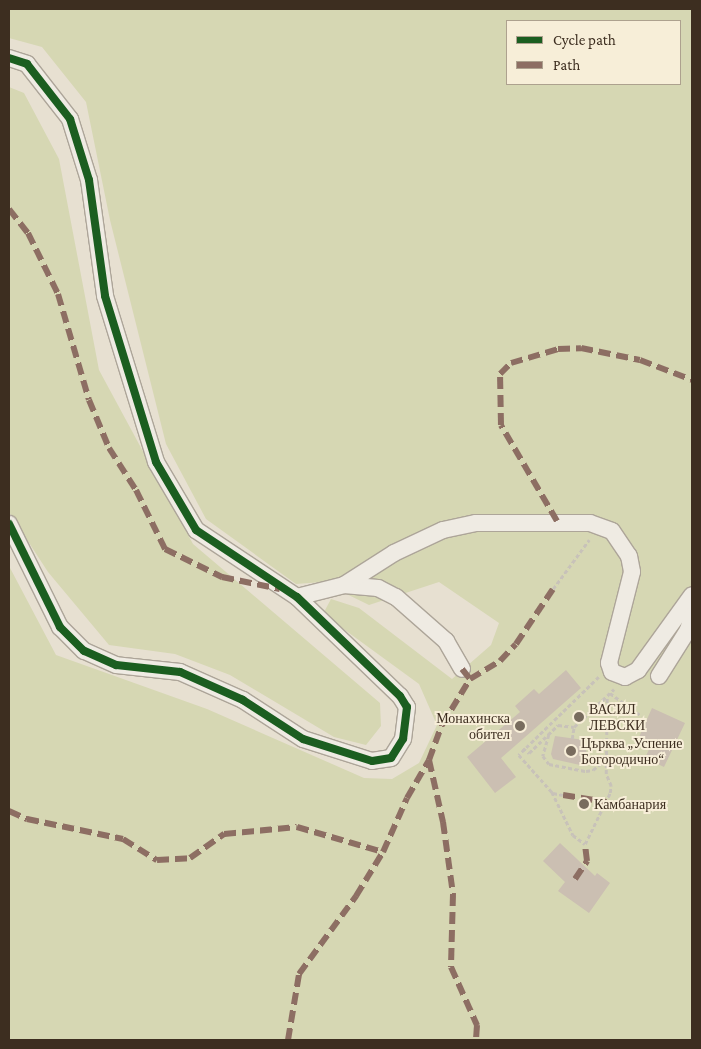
<!DOCTYPE html>
<html>
<head>
<meta charset="utf-8">
<style>
	body { margin:0 }
	#map { position:relative; width:701px; height:1049px; overflow:hidden; background:#e7e0d1; font-family:"Crimson Pro",serif }
	div>[style] { position:absolute }
	.green>* { inset:0; background:#d6d7b3 }
	.building>* { inset:0; background:#cbbfb2 }
	.path>* { height:2.5px; margin-top:-1.25px; transform-origin:0; background:repeating-linear-gradient(90deg,#c8c2b9 0 4px,transparent 0 6.5px) }
	.roads { filter:drop-shadow(1px 0 #ada599) drop-shadow(-1px 0 #ada599) drop-shadow(0 1px #ada599) drop-shadow(0 -1px #ada599) }
	.minor>* { height:16px; margin:-8px; padding:0 8px; transform-origin:8px; border-radius:8px; background:#efebe3 }
	.quiet>* { height:6px; margin-top:-3px; transform-origin:0; background:repeating-linear-gradient(90deg,#8d6e63 0 12px,transparent 0 18px) }
	.cycleway>* { height:8px; margin:-4px; padding:0 4px; transform-origin:4px; border-radius:4px; background:#1b5e20 }
	.dots>* { width:14px; height:14px; translate:-50% -50%; box-sizing:border-box; border:2px solid #f7eed8; border-radius:50% }
	span { translate:-50% -50%; white-space:nowrap; text-align:center; line-height:1.15; -webkit-text-stroke:4px #f7eed8; paint-order:stroke }
	.poi-label { font-size:14px; color:#3d2e20 }
	.left { translate:0 -50%; text-align:left }
	.right { translate:-100% -50%; text-align:right }
	.frame { position:absolute; inset:0; border:10px solid #3d2e20; pointer-events:none }
	.legend { position:absolute; left:506px; top:20px; width:175px; height:65px; box-sizing:border-box; background:#f7eed8; border:1px solid #ada18e; margin:0; padding:6px 9px; list-style:none; font-size:15px; color:#3d2e20 }
	.legend li { display:flex; align-items:center; gap:10px; height:25px }
	.legend b { width:25px; border:1px solid #ada18e }
</style>
</head>
<body>
<div id="map">
	<div class="green">
		<i style="clip-path:polygon(evenodd,9px 9px,692px 9px,692px 1040px,9px 1040px,9px 566px,56px 655px,207px 709px,364px 778px,392px 779px,419px 763px,437px 725px,419px 684px,323px 614px,331px 599px,359px 608px,452px 679px,491px 645px,499px 623px,439px 582px,369px 605px,322px 582px,296px 584px,206px 519px,166px 444px,110px 220px,86px 102px,42px 47px,9px 38px,9px 9px,507px 21px,680px 21px,680px 84px,507px 84px,507px 21px)"></i>
		<i style="clip-path:polygon(9px 87px,24px 93px,59px 159px,99px 370px,193px 544px,380px 703px,381px 726px,366px 745px,334px 737px,230px 675px,175px 654px,109px 645px,48px 572px,9px 512px)"></i>
	</div>
	<div class="building">
		<i style="clip-path:polygon(566px 670px,581px 688px,501px 758px,516px 777px,495px 793px,467px 757px,520px 712px,515px 706px,534px 689px,539px 694px)"></i>
		<i style="clip-path:polygon(652px 708px,685px 723px,664px 767px,645px 758px,652px 743px,639px 737px)"></i>
		<i style="clip-path:polygon(555px 736px,584px 740px,587px 754px,580px 765px,553px 759px,551px 754px)"></i>
		<i style="clip-path:polygon(560px 843px,595px 876px,597px 873px,610px 883px,589px 913px,558px 891px,565px 882px,543px 861px)"></i>
	</div>
	<div class="path">
		<i style="left:553px;top:589px;width:61px;rotate:-53.7deg"></i>
		<i style="left:599px;top:677px;width:112px;rotate:135.7deg"></i>
		<i style="left:519px;top:755px;width:50px;rotate:48.3deg"></i>
		<i style="left:552px;top:792px;width:48px;rotate:64deg"></i>
		<i style="left:573px;top:835px;width:15px;rotate:37deg"></i>
		<i style="left:585px;top:844px;width:57px;rotate:-63.9deg"></i>
		<i style="left:610px;top:793px;width:7px;rotate:-82deg"></i>
		<i style="left:611px;top:786px;width:13px;rotate:-113deg"></i>
		<i style="left:606px;top:774px;width:78px;rotate:-89.3deg"></i>
		<i style="left:610px;top:693px;width:39px;rotate:36deg"></i>
		<i style="left:549px;top:735px;width:22px;rotate:106deg"></i>
		<i style="left:543px;top:756px;width:10px;rotate:53deg"></i>
		<i style="left:549px;top:764px;width:38px;rotate:11deg"></i>
		<i style="left:586px;top:771px;width:7px;rotate:-8deg"></i>
		<i style="left:593px;top:770px;width:16px;rotate:-40deg"></i>
		<i style="left:572px;top:739px;width:12px;rotate:-81deg"></i>
		<i style="left:523px;top:748px;width:8px;rotate:40deg"></i>
		<i style="left:529px;top:753px;width:40px;rotate:-44deg"></i>
		<i style="left:558px;top:725px;width:16px;rotate:7deg"></i>
		<i style="left:574px;top:727px;width:55px;rotate:-43.5deg"></i>
		<i style="left:553px;top:793px;width:10px;rotate:11deg"></i>
	</div>
	<div class="roads">
		<div class="minor">
			<i style="left:9px;top:58px;width:19px;rotate:18deg"></i>
			<i style="left:27px;top:64px;width:70px;rotate:52deg"></i>
			<i style="left:70px;top:119px;width:64px;rotate:72.7deg"></i>
			<i style="left:89px;top:180px;width:117px;rotate:82.1deg"></i>
			<i style="left:105px;top:296px;width:174px;rotate:72.9deg"></i>
			<i style="left:156px;top:462px;width:79px;rotate:59.5deg"></i>
			<i style="left:196px;top:530px;width:121px;rotate:33.6deg"></i>
			<i style="left:297px;top:597px;width:143px;rotate:43.9deg"></i>
			<i style="left:400px;top:696px;width:13px;rotate:58deg"></i>
			<i style="left:407px;top:707px;width:32px;rotate:97deg"></i>
			<i style="left:403px;top:739px;width:22px;rotate:122deg"></i>
			<i style="left:391px;top:758px;width:19px;rotate:171deg"></i>
			<i style="left:372px;top:761px;width:72px;rotate:-162.3deg"></i>
			<i style="left:303px;top:739px;width:72px;rotate:-147deg"></i>
			<i style="left:243px;top:700px;width:69px;rotate:-156deg"></i>
			<i style="left:180px;top:672px;width:64px;rotate:-173.8deg"></i>
			<i style="left:116px;top:665px;width:35px;rotate:-156deg"></i>
			<i style="left:84px;top:651px;width:34px;rotate:-135deg"></i>
			<i style="left:60px;top:627px;width:115px;rotate:-116.3deg"></i>
			<i style="left:344px;top:585px;width:34px;rotate:5deg"></i>
			<i style="left:378px;top:588px;width:20px;rotate:27deg"></i>
			<i style="left:396px;top:597px;width:67px;rotate:41.3deg"></i>
			<i style="left:446px;top:641px;width:32px;rotate:60deg"></i>
			<i style="left:297px;top:597px;width:49px;rotate:-14.3deg"></i>
			<i style="left:344px;top:585px;width:59px;rotate:-32.6deg"></i>
			<i style="left:394px;top:553px;width:54px;rotate:-25.1deg"></i>
			<i style="left:443px;top:530px;width:34px;rotate:-12deg"></i>
			<i style="left:476px;top:523px;width:114px"></i>
			<i style="left:590px;top:523px;width:23px;rotate:20deg"></i>
			<i style="left:612px;top:531px;width:30px;rotate:56deg"></i>
			<i style="left:629px;top:556px;width:16px;rotate:79deg"></i>
			<i style="left:632px;top:572px;width:94px;rotate:104.2deg"></i>
			<i style="left:609px;top:663px;width:9px;rotate:72deg"></i>
			<i style="left:612px;top:672px;width:14px;rotate:21deg"></i>
			<i style="left:625px;top:677px;width:15px;rotate:-28deg"></i>
			<i style="left:638px;top:670px;width:92px;rotate:-54.2deg"></i>
			<i style="left:659px;top:676px;width:54px;rotate:-57.8deg"></i>
			<i style="left:688px;top:630px;width:15px;rotate:-74deg"></i>
		</div>
	</div>
	<div class="quiet">
		<i style="left:9px;top:209px;width:31px;rotate:52deg"></i>
		<i style="left:28px;top:233px;width:68px;rotate:63.8deg"></i>
		<i style="left:58px;top:294px;width:110px;rotate:73.7deg"></i>
		<i style="left:89px;top:400px;width:52px;rotate:67.4deg"></i>
		<i style="left:109px;top:448px;width:50px;rotate:57.3deg"></i>
		<i style="left:136px;top:490px;width:66px;rotate:63.8deg"></i>
		<i style="left:165px;top:549px;width:64px;rotate:26.2deg"></i>
		<i style="left:222px;top:577px;width:59px;rotate:11.7deg"></i>
		<i style="left:557px;top:521px;width:111px;rotate:-120.3deg"></i>
		<i style="left:501px;top:425px;width:51px;rotate:-91.1deg"></i>
		<i style="left:500px;top:374px;width:16px;rotate:-45deg"></i>
		<i style="left:511px;top:363px;width:49px;rotate:-16.6deg"></i>
		<i style="left:558px;top:349px;width:23px;rotate:-2deg"></i>
		<i style="left:581px;top:348px;width:60px;rotate:11.5deg"></i>
		<i style="left:640px;top:360px;width:56px;rotate:21deg"></i>
		<i style="left:462px;top:669px;width:13px;rotate:51deg"></i>
		<i style="left:429px;top:760px;width:64px;rotate:77.3deg"></i>
		<i style="left:443px;top:822px;width:73px;rotate:82.1deg"></i>
		<i style="left:453px;top:894px;width:73px;rotate:91.6deg"></i>
		<i style="left:451px;top:967px;width:64px;rotate:65.9deg"></i>
		<i style="left:477px;top:1025px;width:15px;rotate:94deg"></i>
		<i style="left:563px;top:795px;width:44px;rotate:9.2deg"></i>
		<i style="left:9px;top:811px;width:20px;rotate:24deg"></i>
		<i style="left:27px;top:819px;width:98px;rotate:11.8deg"></i>
		<i style="left:123px;top:839px;width:40px;rotate:32deg"></i>
		<i style="left:157px;top:860px;width:33px;rotate:-3deg"></i>
		<i style="left:190px;top:858px;width:42px;rotate:-35.2deg"></i>
		<i style="left:224px;top:834px;width:73px;rotate:-5.5deg"></i>
		<i style="left:297px;top:827px;width:90px;rotate:16.2deg"></i>
		<i style="left:575px;top:879px;width:22px;rotate:-56deg"></i>
		<i style="left:587px;top:861px;width:17px;rotate:-97deg"></i>
		<i style="left:288px;top:1040px;width:67px;rotate:-80.5deg"></i>
		<i style="left:299px;top:974px;width:97px;rotate:-53.8deg"></i>
		<i style="left:356px;top:896px;width:52px;rotate:-58.5deg"></i>
		<i style="left:383px;top:852px;width:59px;rotate:-66deg"></i>
		<i style="left:407px;top:798px;width:44px;rotate:-59.9deg"></i>
		<i style="left:429px;top:760px;width:37px;rotate:-70deg"></i>
		<i style="left:442px;top:725px;width:54px;rotate:-58.7deg"></i>
		<i style="left:470px;top:679px;width:35px;rotate:-31deg"></i>
		<i style="left:500px;top:661px;width:23px;rotate:-47deg"></i>
		<i style="left:516px;top:644px;width:66px;rotate:-56.1deg"></i>
	</div>
	<div class="cycleway">
		<i style="left:9px;top:58px;width:19px;rotate:18deg"></i>
		<i style="left:27px;top:64px;width:70px;rotate:52deg"></i>
		<i style="left:70px;top:119px;width:64px;rotate:72.7deg"></i>
		<i style="left:89px;top:180px;width:117px;rotate:82.1deg"></i>
		<i style="left:105px;top:296px;width:174px;rotate:72.9deg"></i>
		<i style="left:156px;top:462px;width:79px;rotate:59.5deg"></i>
		<i style="left:196px;top:530px;width:121px;rotate:33.6deg"></i>
		<i style="left:297px;top:597px;width:143px;rotate:43.9deg"></i>
		<i style="left:400px;top:696px;width:13px;rotate:58deg"></i>
		<i style="left:407px;top:707px;width:32px;rotate:97deg"></i>
		<i style="left:403px;top:739px;width:22px;rotate:122deg"></i>
		<i style="left:391px;top:758px;width:19px;rotate:171deg"></i>
		<i style="left:372px;top:761px;width:72px;rotate:-162.3deg"></i>
		<i style="left:303px;top:739px;width:72px;rotate:-147deg"></i>
		<i style="left:243px;top:700px;width:69px;rotate:-156deg"></i>
		<i style="left:180px;top:672px;width:64px;rotate:-173.8deg"></i>
		<i style="left:116px;top:665px;width:35px;rotate:-156deg"></i>
		<i style="left:84px;top:651px;width:34px;rotate:-135deg"></i>
		<i style="left:60px;top:627px;width:115px;rotate:-116.3deg"></i>
	</div>
	<div class="dots">
		<i style="left:579px;top:717px;background:#786c5e"></i>
		<i style="left:520px;top:726px;background:#786c5e"></i>
		<i style="left:571px;top:751px;background:#786c5e"></i>
		<i style="left:584px;top:804px;background:#786c5e"></i>
	</div>
	<div class="poi-label">
		<span class="left" style="left:589px;top:717px">ВАСИЛ<br>ЛЕВСКИ</span>
		<span class="right" style="left:510px;top:726px">Монахинска<br>обител</span>
		<span class="left" style="left:581px;top:751px">Църква „Успение<br>Богородично“</span>
		<span class="left" style="left:594px;top:804px">Камбанария</span>
	</div>
	<div class="frame"></div>
	<ul class="legend">
	<li><b style="height:6px;background:#1b5e20"></b>Cycle path</li>
	<li><b style="height:6px;background:#8d6e63"></b>Path</li>
	</ul>
</div>
</body>
</html>
